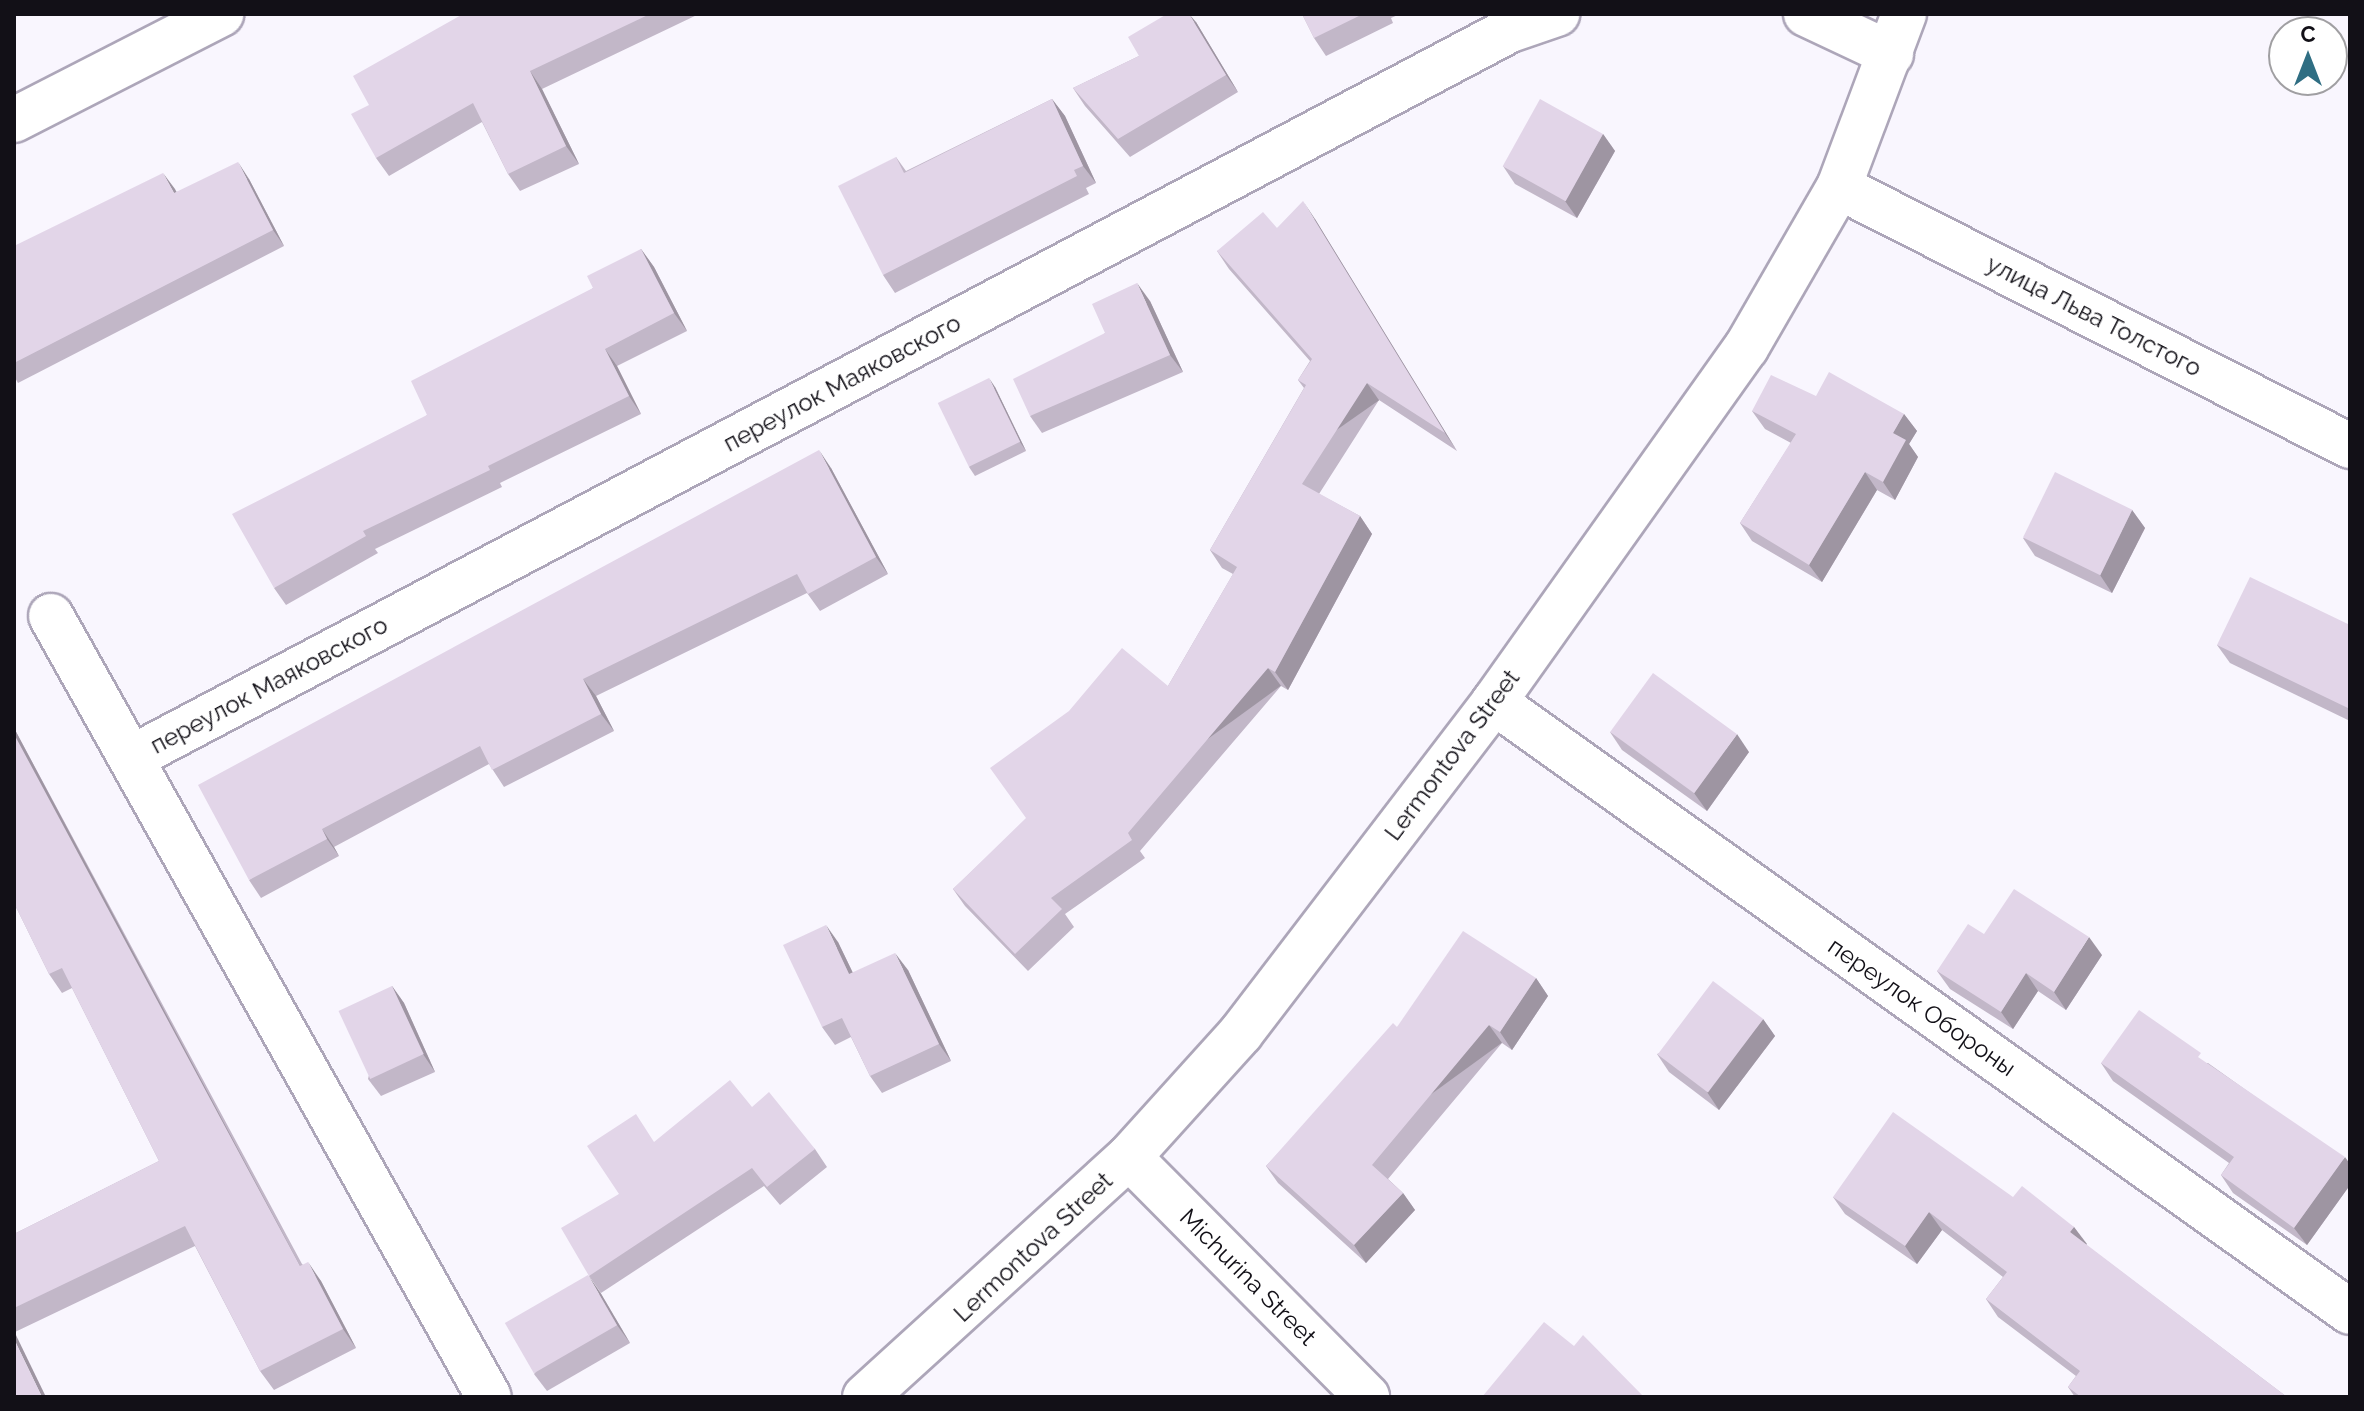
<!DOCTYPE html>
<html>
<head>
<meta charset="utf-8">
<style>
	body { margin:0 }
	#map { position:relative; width:2364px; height:1411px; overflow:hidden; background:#f9f6fe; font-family:Raleway,sans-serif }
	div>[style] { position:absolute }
	.roads { filter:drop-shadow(2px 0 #ada6b9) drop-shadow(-2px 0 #ada6b9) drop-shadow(0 2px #ada6b9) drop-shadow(0 -2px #ada6b9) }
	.street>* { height:44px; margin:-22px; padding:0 22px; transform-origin:22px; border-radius:22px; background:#fff }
	.wall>* { inset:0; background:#c2b7c8 }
	.shaded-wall>* { inset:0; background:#9e95a2; transform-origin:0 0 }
	.building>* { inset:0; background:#e2d5e8; transform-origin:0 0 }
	span { translate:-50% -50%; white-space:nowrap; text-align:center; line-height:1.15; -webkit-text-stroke:6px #fff; paint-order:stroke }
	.street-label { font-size:24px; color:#121017 }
	.frame { position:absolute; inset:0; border:16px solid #121017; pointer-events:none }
	.north { position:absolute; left:2268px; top:16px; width:80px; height:80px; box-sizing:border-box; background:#fff; border:2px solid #a09fa2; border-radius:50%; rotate:0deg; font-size:22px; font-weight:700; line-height:32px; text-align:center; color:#121017 }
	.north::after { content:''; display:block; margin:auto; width:28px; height:36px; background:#2f6e83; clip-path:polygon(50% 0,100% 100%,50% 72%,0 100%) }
</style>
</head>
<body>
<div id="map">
	<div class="roads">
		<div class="street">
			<i style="left:1806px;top:14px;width:94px;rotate:25.2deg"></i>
			<i style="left:14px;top:120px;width:233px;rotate:-27.1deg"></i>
			<i style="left:1839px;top:187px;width:573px;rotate:26.88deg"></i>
			<i style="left:51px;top:616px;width:895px;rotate:60.72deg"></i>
			<i style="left:1494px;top:702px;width:1051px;rotate:35.47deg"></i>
			<i style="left:131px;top:758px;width:1559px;rotate:-27.83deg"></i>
			<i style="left:1510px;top:30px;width:50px;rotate:-18.8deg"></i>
			<i style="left:1129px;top:1157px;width:338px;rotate:45.2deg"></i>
			<i style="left:865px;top:1397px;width:357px;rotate:-42.3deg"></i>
			<i style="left:1129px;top:1157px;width:167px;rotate:-47.9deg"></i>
			<i style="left:1241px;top:1033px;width:417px;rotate:-52.6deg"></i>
			<i style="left:1494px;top:702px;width:435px;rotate:-54.6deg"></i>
			<i style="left:1746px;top:348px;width:186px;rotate:-60deg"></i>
			<i style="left:1839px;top:187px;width:185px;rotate:-69.4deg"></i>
		</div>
	</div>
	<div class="wall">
		<i style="clip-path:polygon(463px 14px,699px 14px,542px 89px,579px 164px,520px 191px,508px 174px,482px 122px,389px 176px,376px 158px,369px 105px)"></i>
		<i style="clip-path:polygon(1302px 14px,1400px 14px,1391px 18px,1393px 23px,1326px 56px,1314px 38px)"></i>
		<i style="clip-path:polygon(1196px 22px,1238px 92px,1130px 157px,1085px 106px,1073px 88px,1139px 56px)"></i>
		<i style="clip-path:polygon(1052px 99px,1065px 116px,1096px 183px,1086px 188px,1089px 194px,895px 293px,883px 275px,896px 157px,906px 171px)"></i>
		<i style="clip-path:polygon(1603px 134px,1615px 151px,1577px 218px,1515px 184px,1503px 166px)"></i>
		<i style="clip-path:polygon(249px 179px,284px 246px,18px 383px,14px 376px,14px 246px,176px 192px)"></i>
		<i style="clip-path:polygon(1315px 219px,1457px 451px,1379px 400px,1319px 494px,1360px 516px,1372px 534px,1288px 690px,1281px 686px,1140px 851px,1145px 858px,1065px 914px,1074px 927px,1028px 971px,965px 906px,953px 889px,1168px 686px,1233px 574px,1222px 568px,1210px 550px,1304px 388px,1298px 380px,1310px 361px,1229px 269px,1217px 251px,1277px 228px)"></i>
		<i style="clip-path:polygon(641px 249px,654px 267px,687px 331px,617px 366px,641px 414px,500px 483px,502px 487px,375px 549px,378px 553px,286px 605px,274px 588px,427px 415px,593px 288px)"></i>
		<i style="clip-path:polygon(1150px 301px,1183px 372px,1042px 433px,1030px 416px,1105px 333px)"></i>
		<i style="clip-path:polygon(995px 387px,1026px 451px,975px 476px,969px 467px)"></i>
		<i style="clip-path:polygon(1816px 396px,1904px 414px,1917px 431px,1909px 444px,1918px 457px,1895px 500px,1877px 490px,1822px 582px,1752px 541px,1740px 523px,1791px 443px,1765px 429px,1752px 411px)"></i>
		<i style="clip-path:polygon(831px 468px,888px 574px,820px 611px,807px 593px,596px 696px,614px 731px,504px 787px,489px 764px,334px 847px,339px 856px,261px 898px,249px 880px)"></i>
		<i style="clip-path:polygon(2132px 510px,2145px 528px,2112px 593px,2035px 556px,2023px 538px)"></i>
		<i style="clip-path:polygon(2350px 625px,2350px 721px,2230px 663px,2217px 645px)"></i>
		<i style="clip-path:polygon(14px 728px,302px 1264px,321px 1281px,356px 1348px,274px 1390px,260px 1371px,195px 1246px,15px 1332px,14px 1397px,14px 1234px,159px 1161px,72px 988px,62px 993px,49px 974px,14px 903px)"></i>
		<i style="clip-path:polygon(1610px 732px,1749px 752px,1707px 811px,1622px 750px)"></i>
		<i style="clip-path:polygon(1984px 934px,2102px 955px,2066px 1010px,2038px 991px,2013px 1029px,1950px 989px,1937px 971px)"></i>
		<i style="clip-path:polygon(838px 942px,853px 973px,908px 970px,951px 1061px,882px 1093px,870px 1076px,851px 1037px,835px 1045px,822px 1027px)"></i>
		<i style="clip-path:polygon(1536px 978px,1548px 996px,1512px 1050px,1502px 1043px,1388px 1179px,1403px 1193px,1415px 1210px,1366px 1263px,1278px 1183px,1266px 1166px,1397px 1027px)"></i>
		<i style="clip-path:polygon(392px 986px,404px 1003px,435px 1072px,381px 1096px,368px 1079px)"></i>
		<i style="clip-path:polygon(1763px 1019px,1775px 1036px,1719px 1110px,1669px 1072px,1657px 1054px)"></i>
		<i style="clip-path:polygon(2101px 1063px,2208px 1063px,2350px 1164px,2350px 1185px,2307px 1245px,2233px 1193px,2221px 1175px,2229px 1163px,2113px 1081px)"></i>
		<i style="clip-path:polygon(752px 1107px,815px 1149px,827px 1167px,780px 1205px,764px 1186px,601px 1293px,589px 1276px,619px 1194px,655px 1142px)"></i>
		<i style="clip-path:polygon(1833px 1197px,2013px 1197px,2074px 1227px,2086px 1245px,2287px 1397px,2075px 1397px,2068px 1387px,2076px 1376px,1998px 1317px,1986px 1299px,2003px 1277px,1942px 1230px,1917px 1264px,1845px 1214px)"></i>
		<i style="clip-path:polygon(600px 1292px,630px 1343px,547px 1391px,534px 1374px)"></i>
	</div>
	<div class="shaded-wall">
		<i style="clip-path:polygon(1189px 14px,1196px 22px,1238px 92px,1226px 75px)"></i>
		<i style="clip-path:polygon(530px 71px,542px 89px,579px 164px,566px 146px)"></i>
		<i style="clip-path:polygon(1052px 99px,1065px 116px,1096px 183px,1083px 166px)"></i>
		<i style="clip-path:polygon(1603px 134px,1615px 151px,1577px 218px,1565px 201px)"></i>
		<i style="clip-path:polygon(238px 162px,249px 179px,284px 246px,273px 230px)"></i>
		<i style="clip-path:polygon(163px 173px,175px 189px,186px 210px,174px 193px)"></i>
		<i style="clip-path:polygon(1303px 201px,1315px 219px,1457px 451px,1445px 433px)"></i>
		<i style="clip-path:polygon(641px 249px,654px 267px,687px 331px,674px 313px)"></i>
		<i style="clip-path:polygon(1137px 283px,1150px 301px,1183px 372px,1170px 355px)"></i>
		<i style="clip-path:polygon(605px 349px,617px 366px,641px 414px,629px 396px)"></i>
		<i style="clip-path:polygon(989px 378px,995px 387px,1026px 451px,1020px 442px)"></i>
		<i style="left:1367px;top:383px;width:21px;height:120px;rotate:55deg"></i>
		<i style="clip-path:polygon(1904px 414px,1917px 431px,1909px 444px,1918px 457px,1895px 500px,1883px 482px,1893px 433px)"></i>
		<i style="clip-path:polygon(819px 450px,831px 468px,888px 574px,876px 557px)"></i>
		<i style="clip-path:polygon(1865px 472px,1877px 490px,1822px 582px,1809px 565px)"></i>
		<i style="clip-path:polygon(2132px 510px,2145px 528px,2112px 593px,2100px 575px)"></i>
		<i style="clip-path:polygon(1360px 516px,1372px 534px,1288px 690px,1275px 672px)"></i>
		<i style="left:1268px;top:668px;width:22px;height:216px;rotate:54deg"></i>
		<i style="clip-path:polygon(583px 679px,596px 696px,614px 731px,601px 714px)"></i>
		<i style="left:14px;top:728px;width:631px;height:6px;rotate:62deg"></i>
		<i style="clip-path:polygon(1737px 734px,1749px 752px,1707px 811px,1694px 793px)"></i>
		<i style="clip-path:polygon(322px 829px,334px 847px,339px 856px,327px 839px)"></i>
		<i style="clip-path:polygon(826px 925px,838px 942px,862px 992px,849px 974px)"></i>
		<i style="clip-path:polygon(2089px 937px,2102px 955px,2066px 1010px,2054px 992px)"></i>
		<i style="clip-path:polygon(895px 953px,908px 970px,951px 1061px,939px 1044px)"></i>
		<i style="clip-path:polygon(2026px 973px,2038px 991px,2013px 1029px,2001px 1012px)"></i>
		<i style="clip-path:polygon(1536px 978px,1548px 996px,1512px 1050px,1500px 1032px)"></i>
		<i style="clip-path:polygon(392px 986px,404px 1003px,435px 1072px,423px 1054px)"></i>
		<i style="clip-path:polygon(1763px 1019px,1775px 1036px,1719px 1110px,1707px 1092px)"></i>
		<i style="left:1489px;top:1025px;width:22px;height:182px;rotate:54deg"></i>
		<i style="clip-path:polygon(2345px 1157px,2350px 1164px,2350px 1185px,2307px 1245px,2294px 1228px)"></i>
		<i style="clip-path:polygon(1403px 1193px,1415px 1210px,1366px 1263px,1354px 1245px)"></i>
		<i style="clip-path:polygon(1929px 1212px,1942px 1230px,1917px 1264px,1905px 1246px)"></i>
		<i style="clip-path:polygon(2074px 1227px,2087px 1244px,2082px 1250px,2070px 1232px)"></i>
		<i style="clip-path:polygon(308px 1262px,321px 1281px,356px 1348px,343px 1329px)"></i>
		<i style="clip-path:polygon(588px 1275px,600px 1292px,630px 1343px,617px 1325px)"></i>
		<i style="clip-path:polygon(14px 1331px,46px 1397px,42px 1397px,14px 1339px)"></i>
	</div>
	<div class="building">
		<i style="clip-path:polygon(463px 14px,650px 14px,530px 71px,566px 146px,508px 174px,473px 103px,376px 158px,351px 114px,369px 105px,353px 76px)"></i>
		<i style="clip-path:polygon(1167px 14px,1189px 14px,1226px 75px,1118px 139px,1073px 88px,1139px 56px,1128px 37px)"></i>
		<i style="clip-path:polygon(1302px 14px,1363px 14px,1314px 38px)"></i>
		<i style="clip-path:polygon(1052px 99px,1083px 166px,1074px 170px,1077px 176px,883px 275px,838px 186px,896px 157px,904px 173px)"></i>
		<i style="left:1540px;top:99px;width:72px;height:77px;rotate:29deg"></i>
		<i style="clip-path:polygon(238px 162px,273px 230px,14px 363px,14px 246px,163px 173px,174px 193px)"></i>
		<i style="clip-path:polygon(1303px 201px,1445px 433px,1367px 383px,1302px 484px,1360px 516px,1275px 672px,1268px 668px,1128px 833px,1132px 840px,1051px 898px,1062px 909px,1015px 954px,953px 889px,1026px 818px,990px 768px,1069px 711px,1122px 648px,1168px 686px,1237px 567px,1210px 550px,1306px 385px,1298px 380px,1312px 359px,1217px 251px,1263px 212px,1277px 228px)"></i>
		<i style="clip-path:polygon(641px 249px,674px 313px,605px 349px,629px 396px,488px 466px,490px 470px,363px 531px,366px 536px,274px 588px,232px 514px,427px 415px,411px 381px,593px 288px,587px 276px)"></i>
		<i style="clip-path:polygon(1137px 283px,1170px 355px,1030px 416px,1013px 379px,1105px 333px,1092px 304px)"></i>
		<i style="clip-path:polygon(1829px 372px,1904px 414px,1893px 433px,1906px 440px,1883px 482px,1865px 472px,1809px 565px,1740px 523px,1796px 434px,1752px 411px,1771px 375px,1816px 396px)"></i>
		<i style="left:989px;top:378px;width:71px;height:57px;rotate:64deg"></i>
		<i style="clip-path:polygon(819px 450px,876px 557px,808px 594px,797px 574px,583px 679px,601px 714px,492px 770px,480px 746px,322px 829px,327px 839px,249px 880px,198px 785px)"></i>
		<i style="left:2055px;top:472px;width:86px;height:73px;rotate:26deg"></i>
		<i style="clip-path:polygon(2250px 577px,2350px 625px,2350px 709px,2217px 645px)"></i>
		<i style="left:1653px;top:673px;width:104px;height:73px;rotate:36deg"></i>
		<i style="clip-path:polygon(14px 734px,300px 1266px,308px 1262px,343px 1329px,260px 1371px,185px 1226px,14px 1308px,14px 1234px,159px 1161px,62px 968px,49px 974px,14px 903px)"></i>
		<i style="clip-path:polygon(2014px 889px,2089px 937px,2054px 992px,2026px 973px,2001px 1012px,1937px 971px,1968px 924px,1984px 934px)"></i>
		<i style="clip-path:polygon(826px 925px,849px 974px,895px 953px,939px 1044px,870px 1076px,842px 1018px,822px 1027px,783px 945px)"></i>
		<i style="clip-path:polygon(1463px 931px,1536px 978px,1500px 1032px,1489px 1025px,1372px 1165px,1403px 1193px,1354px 1245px,1266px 1166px,1393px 1023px,1397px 1027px)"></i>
		<i style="left:1713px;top:981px;width:63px;height:92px;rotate:37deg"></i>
		<i style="left:392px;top:986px;width:75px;height:59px;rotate:65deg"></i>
		<i style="clip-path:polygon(2139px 1010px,2201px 1053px,2198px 1057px,2345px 1157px,2294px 1228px,2221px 1175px,2234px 1157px,2101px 1063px)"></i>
		<i style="clip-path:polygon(730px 1080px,752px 1107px,769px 1092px,815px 1149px,767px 1187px,752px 1168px,589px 1276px,561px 1228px,619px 1194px,587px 1146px,636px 1114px,654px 1142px)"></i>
		<i style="clip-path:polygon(1893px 1112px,2013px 1197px,2022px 1186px,2074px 1227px,2070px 1232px,2287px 1397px,2081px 1397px,2068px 1387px,2080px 1371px,1986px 1299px,2007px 1272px,1929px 1212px,1905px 1246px,1833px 1197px)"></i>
		<i style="left:588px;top:1275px;width:58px;height:96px;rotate:60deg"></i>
		<i style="clip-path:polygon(1544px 1322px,1574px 1346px,1583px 1335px,1644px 1397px,1482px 1397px)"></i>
		<i style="clip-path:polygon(14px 1339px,42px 1397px,14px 1397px)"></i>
	</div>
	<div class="street-label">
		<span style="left:2094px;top:316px;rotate:27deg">улица Льва Толстого</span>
		<span style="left:842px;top:383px;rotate:-28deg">переулок Маяковского</span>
		<span style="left:269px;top:685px;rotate:-28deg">переулок Маяковского</span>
		<span style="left:1452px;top:755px;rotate:-53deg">Lermontova Street</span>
		<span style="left:1922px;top:1007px;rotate:35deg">переулок Обороны</span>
		<span style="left:1033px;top:1247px;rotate:-43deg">Lermontova Street</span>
		<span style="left:1248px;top:1277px;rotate:45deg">Michurina Street</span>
	</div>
	<div class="frame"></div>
	<div class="north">С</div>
</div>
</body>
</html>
